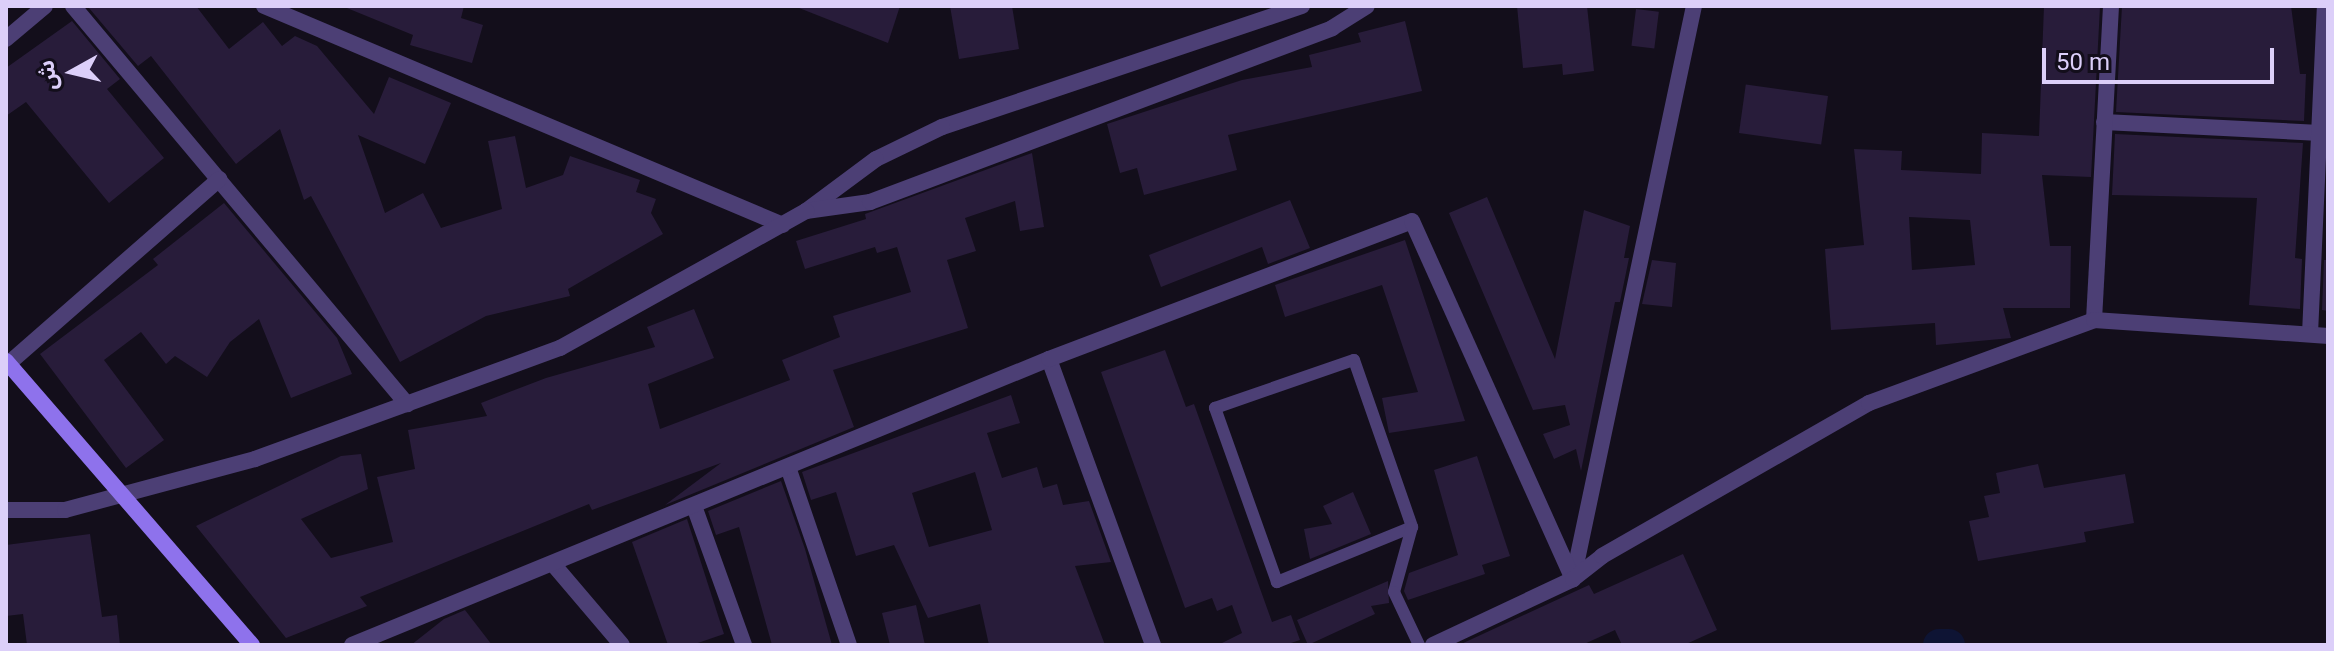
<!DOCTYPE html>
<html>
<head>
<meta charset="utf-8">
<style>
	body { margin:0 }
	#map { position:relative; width:2334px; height:651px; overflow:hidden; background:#130e1b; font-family:Roboto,"Noto Sans Arabic",sans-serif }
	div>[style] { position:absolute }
	.canal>* { height:32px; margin:-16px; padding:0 16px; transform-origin:16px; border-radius:16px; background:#0e1434 }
	.building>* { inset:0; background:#281c3a; transform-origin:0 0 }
	.lane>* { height:12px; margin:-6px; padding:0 6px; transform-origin:6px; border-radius:6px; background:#4c3f75 }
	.street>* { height:16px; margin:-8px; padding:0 8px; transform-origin:8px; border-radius:8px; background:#4c3f75 }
	.secondary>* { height:16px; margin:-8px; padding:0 8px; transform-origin:8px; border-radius:8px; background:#8e72ec }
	span { translate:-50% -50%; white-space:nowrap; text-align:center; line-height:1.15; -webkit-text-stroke:6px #130e1b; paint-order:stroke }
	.frame { position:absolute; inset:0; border:8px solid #dccff9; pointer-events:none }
	.north { position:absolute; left:32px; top:32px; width:80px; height:80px; -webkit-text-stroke:6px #130e1b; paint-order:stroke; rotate:262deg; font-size:22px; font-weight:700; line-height:32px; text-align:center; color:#dccff9 }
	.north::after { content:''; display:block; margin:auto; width:28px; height:36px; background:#dccff9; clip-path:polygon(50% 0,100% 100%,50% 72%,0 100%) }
	.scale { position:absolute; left:2042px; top:48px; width:232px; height:36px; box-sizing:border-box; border:4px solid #dccff9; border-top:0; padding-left:10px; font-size:24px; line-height:28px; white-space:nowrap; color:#dccff9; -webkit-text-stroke:6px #130e1b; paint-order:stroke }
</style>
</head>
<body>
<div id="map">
	<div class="canal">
		<i style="left:1939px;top:645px;width:10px"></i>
	</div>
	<div class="building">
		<i style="clip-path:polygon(93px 6px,196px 6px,229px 49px,263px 22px,282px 46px,295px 36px,317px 46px,374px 114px,389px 77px,451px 103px,425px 164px,358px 135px,385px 213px,423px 193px,441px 228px,502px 209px,488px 141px,515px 136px,526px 188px,563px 175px,570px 156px,640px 180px,636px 192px,656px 199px,651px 213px,663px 234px,568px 289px,570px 296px,486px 316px,400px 362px,311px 196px,304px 200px,280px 129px,236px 164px,151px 56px,138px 66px,89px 8px)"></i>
		<i style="clip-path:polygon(342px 6px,464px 6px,461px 18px,483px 25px,472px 63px,410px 45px,413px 35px)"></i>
		<i style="clip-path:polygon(794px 6px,900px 6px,888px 43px)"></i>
		<i style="clip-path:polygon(950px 6px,1012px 6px,1019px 49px,959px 59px)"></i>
		<i style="clip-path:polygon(1517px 6px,1587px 6px,1594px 71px,1563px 75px,1562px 64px,1523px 68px)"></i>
		<i style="clip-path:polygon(evenodd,2044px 6px,2100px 7px,2091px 177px,2042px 175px,2050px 246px,2071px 246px,2070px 308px,2003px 308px,2011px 338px,1936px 345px,1935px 323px,1831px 330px,1825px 249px,1864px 245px,1854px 149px,1902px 151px,1901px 170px,1981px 174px,1982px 133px,2039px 136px,2044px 6px,1909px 217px,1970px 220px,1975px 265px,1912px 270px,1909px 217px)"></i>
		<i style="clip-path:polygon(2122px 6px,2291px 6px,2300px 74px,2306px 74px,2304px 121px,2116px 112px)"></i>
		<i style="left:1636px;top:9px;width:23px;height:37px;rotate:7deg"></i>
		<i style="clip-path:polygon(72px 21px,120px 79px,107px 89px,164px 158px,109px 203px,26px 102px,6px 116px,6px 68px)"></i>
		<i style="clip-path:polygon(1405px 21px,1422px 91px,1228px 135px,1237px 170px,1144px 195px,1137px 168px,1120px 173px,1107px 124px,1242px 80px,1312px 67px,1309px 55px,1361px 42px,1358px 33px)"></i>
		<i style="left:1828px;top:96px;width:49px;height:83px;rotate:98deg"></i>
		<i style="clip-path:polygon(2115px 134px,2303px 143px,2295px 258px,2302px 259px,2300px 309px,2249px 305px,2257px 198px,2112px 195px)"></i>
		<i style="clip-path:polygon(1032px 153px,1044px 227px,1020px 231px,1015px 201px,965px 218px,976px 251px,947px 260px,968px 328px,833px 370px,854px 427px,665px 505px,721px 463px,592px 510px,589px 504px,360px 597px,367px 606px,286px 638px,196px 526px,341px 456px,361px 454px,368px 489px,301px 519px,331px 558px,393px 542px,377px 477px,415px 469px,408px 430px,487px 416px,481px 403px,546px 378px,655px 347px,647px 327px,694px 309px,714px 358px,648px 384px,660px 429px,790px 380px,782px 360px,840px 337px,833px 316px,911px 292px,897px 247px,877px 253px,875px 247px,805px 269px,796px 241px,866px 219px,865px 214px)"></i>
		<i style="clip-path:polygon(1487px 197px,1555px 359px,1584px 210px,1630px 226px,1624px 258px,1629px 258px,1620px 302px,1615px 302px,1581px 471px,1576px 449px,1554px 459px,1543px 434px,1570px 425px,1565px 405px,1533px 410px,1449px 213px)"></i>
		<i style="clip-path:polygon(1290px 200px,1310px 248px,1268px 264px,1262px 247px,1161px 287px,1149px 255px)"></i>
		<i style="clip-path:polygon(224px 203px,337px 338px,352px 374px,291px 398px,259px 319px,230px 342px,207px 377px,175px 356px,166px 364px,141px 332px,104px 360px,164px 440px,126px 468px,40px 354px,158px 265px,153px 259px)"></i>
		<i style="clip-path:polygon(1405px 240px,1465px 421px,1389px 433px,1382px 398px,1418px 392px,1382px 285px,1285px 317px,1275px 285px)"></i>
		<i style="clip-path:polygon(1652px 260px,1676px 263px,1672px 307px,1642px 304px)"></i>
		<i style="clip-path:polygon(2324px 260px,2328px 260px,2328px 311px,2322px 310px)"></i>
		<i style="clip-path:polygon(1165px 350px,1186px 407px,1194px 404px,1272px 622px,1291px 615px,1300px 640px,1285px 645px,1218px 645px,1242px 633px,1232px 605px,1217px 611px,1212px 598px,1185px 608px,1101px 372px)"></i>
		<i style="clip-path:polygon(evenodd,1011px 395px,1020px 423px,987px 433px,1002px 478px,1037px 467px,1043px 488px,1057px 484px,1063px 505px,1089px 501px,1111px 562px,1075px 566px,1105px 645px,989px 645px,980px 604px,928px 618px,894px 545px,856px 556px,836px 492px,811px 500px,802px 472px,1011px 395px,975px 472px,992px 530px,929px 547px,912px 493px,975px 472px)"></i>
		<i style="clip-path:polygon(1477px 456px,1510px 556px,1482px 565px,1485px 574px,1408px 600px,1404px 591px,1409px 573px,1458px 555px,1434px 470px)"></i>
		<i style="clip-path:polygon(2038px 464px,2044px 488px,2125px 474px,2134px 523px,2084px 532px,2086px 542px,1978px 561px,1969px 521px,1989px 517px,1984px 496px,2000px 493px,1996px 473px)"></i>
		<i style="clip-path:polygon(781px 481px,805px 549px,832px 645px,772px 645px,739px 527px,716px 535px,708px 511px)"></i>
		<i style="clip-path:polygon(1353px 492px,1371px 534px,1310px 559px,1304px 529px,1332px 524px,1323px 506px)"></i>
		<i style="clip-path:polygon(687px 519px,724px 634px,692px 645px,668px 645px,632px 542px)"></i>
		<i style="clip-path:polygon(90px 534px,102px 617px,117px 615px,120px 645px,27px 645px,23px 614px,6px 616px,6px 545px)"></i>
		<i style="clip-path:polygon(1683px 554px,1717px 630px,1684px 645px,1622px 645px,1615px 630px,1582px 645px,1459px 645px,1589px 585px,1594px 594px)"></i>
		<i style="clip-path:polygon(1388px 581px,1389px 603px,1371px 606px,1375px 614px,1308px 645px,1297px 620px)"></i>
		<i style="clip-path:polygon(916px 605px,925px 645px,890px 645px,882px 613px)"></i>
		<i style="clip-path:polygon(465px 610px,492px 645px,411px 645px,444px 619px)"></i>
	</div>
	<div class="lane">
		<i style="left:1412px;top:527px;width:146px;rotate:157.8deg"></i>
		<i style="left:1277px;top:582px;width:185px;rotate:-109.6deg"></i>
		<i style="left:1215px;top:408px;width:147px;rotate:-19.1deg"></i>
		<i style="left:1354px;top:360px;width:177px;rotate:70.8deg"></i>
		<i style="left:1412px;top:527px;width:67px;rotate:105.5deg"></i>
		<i style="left:1394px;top:592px;width:59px;rotate:64.7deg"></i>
	</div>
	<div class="street">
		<i style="left:73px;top:6px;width:520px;rotate:50deg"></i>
		<i style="left:264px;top:6px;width:563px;rotate:22.88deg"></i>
		<i style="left:1302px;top:6px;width:380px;rotate:161.4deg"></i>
		<i style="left:942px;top:127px;width:73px;rotate:154.1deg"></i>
		<i style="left:876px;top:159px;width:87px;rotate:143.4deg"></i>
		<i style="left:806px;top:211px;width:65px;rotate:-8deg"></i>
		<i style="left:870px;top:202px;width:494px;rotate:-20.6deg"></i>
		<i style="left:1332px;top:28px;width:41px;rotate:-32.2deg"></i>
		<i style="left:6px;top:39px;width:51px;rotate:-40.2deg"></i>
		<i style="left:2104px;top:122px;width:216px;rotate:2.9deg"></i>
		<i style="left:2094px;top:320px;width:314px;rotate:-86.9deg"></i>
		<i style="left:2310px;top:334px;width:328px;rotate:-87.4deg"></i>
		<i style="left:1049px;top:359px;width:304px;rotate:70deg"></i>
		<i style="left:8px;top:364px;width:281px;rotate:-41.2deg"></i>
		<i style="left:788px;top:467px;width:188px;rotate:71.1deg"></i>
		<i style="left:694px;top:506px;width:148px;rotate:70.2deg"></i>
		<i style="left:6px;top:510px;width:59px"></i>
		<i style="left:65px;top:510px;width:197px;rotate:-15deg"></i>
		<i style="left:255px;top:459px;width:325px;rotate:-20deg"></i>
		<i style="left:560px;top:348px;width:282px;rotate:-29.1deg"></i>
		<i style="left:553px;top:564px;width:106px;rotate:49.6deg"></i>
		<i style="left:1573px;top:579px;width:586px;rotate:-78.08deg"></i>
		<i style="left:352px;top:645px;width:753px;rotate:-22.31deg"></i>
		<i style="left:1049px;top:359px;width:388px;rotate:-20.8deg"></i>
		<i style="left:1412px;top:221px;width:393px;rotate:65.8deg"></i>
		<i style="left:1433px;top:645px;width:155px;rotate:-25.2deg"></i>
		<i style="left:1573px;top:579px;width:37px;rotate:-38deg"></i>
		<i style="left:1602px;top:556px;width:308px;rotate:-29.8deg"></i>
		<i style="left:1869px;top:403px;width:240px;rotate:-20.2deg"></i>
		<i style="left:2094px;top:320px;width:235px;rotate:3.9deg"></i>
	</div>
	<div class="secondary">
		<i style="left:6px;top:361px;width:376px;rotate:49.1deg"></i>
	</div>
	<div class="frame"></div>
	<div class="north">ش</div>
	<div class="scale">50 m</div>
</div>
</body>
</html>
